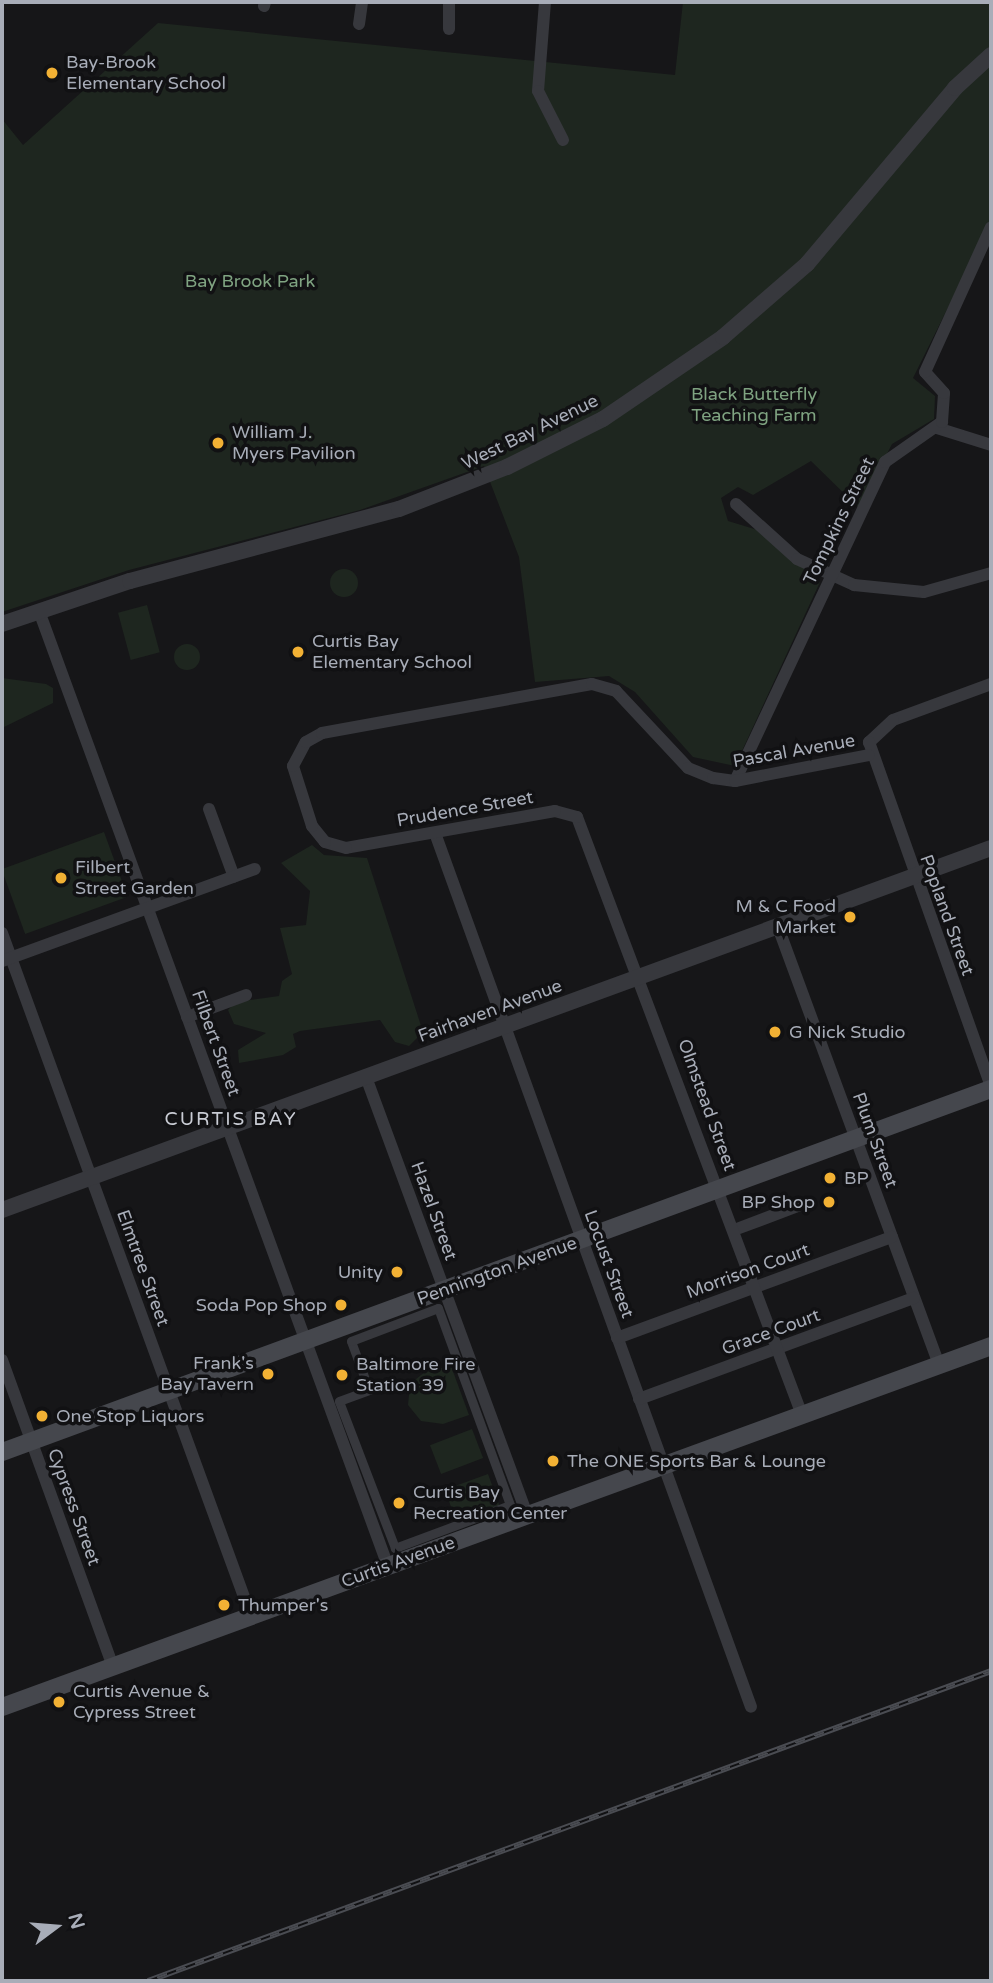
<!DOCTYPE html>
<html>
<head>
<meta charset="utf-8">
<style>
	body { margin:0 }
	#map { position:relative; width:993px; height:1983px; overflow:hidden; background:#161618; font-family:"Varela Round",sans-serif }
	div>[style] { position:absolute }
	.green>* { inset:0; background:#1e261f; transform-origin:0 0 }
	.round { border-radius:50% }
	.pedestrian>* { height:9px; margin:-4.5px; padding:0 4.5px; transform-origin:4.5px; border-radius:4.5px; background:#37383d }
	.minor>* { height:12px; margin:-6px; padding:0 6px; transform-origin:6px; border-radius:6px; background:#37383d }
	.tertiary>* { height:16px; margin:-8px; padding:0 8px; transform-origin:8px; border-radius:8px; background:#37383d }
	.secondary>* { height:18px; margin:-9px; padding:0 9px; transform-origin:9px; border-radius:9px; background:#45474d }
	.rail>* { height:6px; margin-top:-3px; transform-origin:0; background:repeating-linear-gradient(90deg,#111113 0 10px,#4a4c52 0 20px); box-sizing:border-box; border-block:2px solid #4a4c52 }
	.dots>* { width:19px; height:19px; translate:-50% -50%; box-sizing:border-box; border:4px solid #111113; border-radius:50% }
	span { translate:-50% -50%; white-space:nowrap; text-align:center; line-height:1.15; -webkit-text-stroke:7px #111113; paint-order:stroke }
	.poi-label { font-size:18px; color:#a8adb8 }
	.left { translate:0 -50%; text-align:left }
	.right { translate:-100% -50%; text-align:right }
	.park-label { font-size:18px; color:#7fa381 }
	.street-label { font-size:18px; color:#a8adb8 }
	.neighbourhood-label { font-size:19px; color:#c9ccd4; letter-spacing:2px }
	.frame { position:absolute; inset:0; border:4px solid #a8adb8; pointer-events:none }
	.north { position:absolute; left:21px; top:1892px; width:70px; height:70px; -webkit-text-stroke:5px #111113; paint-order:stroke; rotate:74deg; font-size:19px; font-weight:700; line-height:28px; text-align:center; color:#a8adb8 }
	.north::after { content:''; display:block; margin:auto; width:24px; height:32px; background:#a8adb8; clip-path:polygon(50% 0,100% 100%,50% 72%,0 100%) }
</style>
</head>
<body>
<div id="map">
	<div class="green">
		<i style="clip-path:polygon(683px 2px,991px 2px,991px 221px,913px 378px,935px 396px,934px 419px,892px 444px,859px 508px,811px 461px,753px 495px,738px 487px,721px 498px,728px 521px,761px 531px,820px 582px,735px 766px,693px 757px,635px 692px,609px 676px,535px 682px,519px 557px,484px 466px,360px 510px,129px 570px,2px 612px,2px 119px,23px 145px,158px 23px,675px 75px)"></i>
		<i class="round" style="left:330px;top:569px;width:28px;height:28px"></i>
		<i style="left:147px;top:605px;width:49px;height:30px;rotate:75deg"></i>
		<i class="round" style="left:174px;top:644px;width:26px;height:26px"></i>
		<i style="clip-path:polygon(2px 678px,46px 684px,53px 688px,53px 703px,2px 728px)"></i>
		<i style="left:104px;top:832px;width:69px;height:109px;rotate:70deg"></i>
		<i style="clip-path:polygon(312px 845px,324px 855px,367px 858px,423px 1032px,409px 1046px,395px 1042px,380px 1020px,300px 1031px,293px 1034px,296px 1047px,283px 1055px,239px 1063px,238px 1050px,266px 1033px,234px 1024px,228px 1010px,236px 1002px,279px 996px,282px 981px,292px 974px,280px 928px,306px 925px,310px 891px,281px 863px)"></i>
		<i style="clip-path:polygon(451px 1366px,469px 1415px,443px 1424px,421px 1421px,408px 1405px,410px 1384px,426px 1371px)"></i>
		<i style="left:472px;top:1429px;width:31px;height:45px;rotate:69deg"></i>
		<i style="left:488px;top:1474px;width:35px;height:46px;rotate:70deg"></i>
	</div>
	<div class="pedestrian">
		<i style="left:438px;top:1308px;width:210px;rotate:69.9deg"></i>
		<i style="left:510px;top:1505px;width:123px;rotate:159.5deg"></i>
		<i style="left:395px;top:1548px;width:157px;rotate:-110.9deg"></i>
		<i style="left:339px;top:1401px;width:32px;rotate:-20deg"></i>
		<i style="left:369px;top:1390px;width:52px;rotate:-110.2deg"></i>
		<i style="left:351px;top:1341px;width:93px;rotate:-20.8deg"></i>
	</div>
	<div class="minor">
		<i style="left:449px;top:2px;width:27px;rotate:90deg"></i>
		<i style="left:545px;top:2px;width:89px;rotate:94.5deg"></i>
		<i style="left:538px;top:91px;width:55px;rotate:63deg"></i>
		<i style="left:264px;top:6px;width:4px;rotate:-76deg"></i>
		<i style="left:359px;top:24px;width:22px;rotate:-82deg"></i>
		<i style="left:937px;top:428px;width:57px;rotate:17.5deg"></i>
		<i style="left:736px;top:504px;width:82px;rotate:42deg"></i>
		<i style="left:797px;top:559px;width:63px;rotate:24.5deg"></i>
		<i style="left:854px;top:585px;width:70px;rotate:5.7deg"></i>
		<i style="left:924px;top:592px;width:70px;rotate:-15.8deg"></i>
		<i style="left:39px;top:611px;width:1017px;rotate:69.93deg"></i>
		<i style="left:991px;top:684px;width:104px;rotate:159.8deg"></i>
		<i style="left:893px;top:720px;width:33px;rotate:137deg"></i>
		<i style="left:869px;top:742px;width:365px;rotate:70.5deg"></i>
		<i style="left:735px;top:781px;width:353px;rotate:-64.8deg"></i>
		<i style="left:885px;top:462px;width:70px;rotate:-35.1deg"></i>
		<i style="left:942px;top:422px;width:29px;rotate:-86deg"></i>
		<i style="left:944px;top:393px;width:28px;rotate:-132deg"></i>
		<i style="left:925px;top:372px;width:159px;rotate:-65.5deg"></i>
		<i style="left:209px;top:809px;width:72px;rotate:69.8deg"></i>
		<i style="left:435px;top:833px;width:929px;rotate:70.12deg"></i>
		<i style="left:778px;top:927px;width:467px;rotate:69.8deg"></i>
		<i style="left:2px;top:933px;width:727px;rotate:69.97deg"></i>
		<i style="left:2px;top:961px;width:269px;rotate:-20deg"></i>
		<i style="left:187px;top:1017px;width:63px;rotate:-20.4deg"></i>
		<i style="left:366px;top:1077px;width:467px;rotate:69.8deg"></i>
		<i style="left:734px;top:1230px;width:74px;rotate:-20.6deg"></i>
		<i style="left:617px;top:1338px;width:293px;rotate:-20.2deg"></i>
		<i style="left:2px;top:1360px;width:326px;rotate:70.1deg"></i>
		<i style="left:639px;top:1399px;width:293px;rotate:-20.2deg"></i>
		<i style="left:802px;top:1415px;width:639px;rotate:-110.62deg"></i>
		<i style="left:577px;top:817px;width:23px;rotate:-165deg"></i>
		<i style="left:555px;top:811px;width:212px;rotate:170deg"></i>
		<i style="left:346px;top:848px;width:22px;rotate:-164deg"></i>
		<i style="left:325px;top:842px;width:21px;rotate:-129deg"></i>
		<i style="left:312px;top:826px;width:63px;rotate:-107.6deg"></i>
		<i style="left:293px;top:766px;width:27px;rotate:-62deg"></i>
		<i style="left:306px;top:742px;width:18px;rotate:-29deg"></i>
		<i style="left:322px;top:733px;width:274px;rotate:-10.3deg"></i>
		<i style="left:592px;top:684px;width:25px;rotate:16deg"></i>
		<i style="left:616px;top:691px;width:105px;rotate:46.9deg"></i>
		<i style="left:688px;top:768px;width:27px;rotate:22deg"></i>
		<i style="left:713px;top:778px;width:22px;rotate:8deg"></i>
		<i style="left:735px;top:781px;width:136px;rotate:-11deg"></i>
	</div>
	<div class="tertiary">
		<i style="left:2px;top:624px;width:135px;rotate:-18.6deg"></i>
		<i style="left:130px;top:581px;width:278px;rotate:-15deg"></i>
		<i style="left:399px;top:509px;width:116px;rotate:-21.3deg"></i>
		<i style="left:507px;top:467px;width:107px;rotate:-26.6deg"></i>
		<i style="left:603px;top:419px;width:145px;rotate:-34.3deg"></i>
		<i style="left:723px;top:337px;width:111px;rotate:-41deg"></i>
		<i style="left:807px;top:264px;width:230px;rotate:-49.9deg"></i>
		<i style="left:955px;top:88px;width:49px;rotate:-42.5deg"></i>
		<i style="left:2px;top:1210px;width:1053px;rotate:-20.1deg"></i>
	</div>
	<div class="secondary">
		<i style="left:2px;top:1452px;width:1054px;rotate:-20.16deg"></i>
		<i style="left:2px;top:1707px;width:1053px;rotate:-20.05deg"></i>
	</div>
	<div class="rail">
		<i style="left:148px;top:1981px;width:898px;rotate:-20.19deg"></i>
	</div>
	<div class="dots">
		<i style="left:52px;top:73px;background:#f2b134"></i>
		<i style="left:218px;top:443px;background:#f2b134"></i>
		<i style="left:298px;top:652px;background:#f2b134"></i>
		<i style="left:61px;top:878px;background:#f2b134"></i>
		<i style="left:850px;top:917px;background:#f2b134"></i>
		<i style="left:775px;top:1032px;background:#f2b134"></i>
		<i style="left:830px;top:1178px;background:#f2b134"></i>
		<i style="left:829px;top:1202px;background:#f2b134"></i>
		<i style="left:397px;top:1272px;background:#f2b134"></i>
		<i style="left:341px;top:1305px;background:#f2b134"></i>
		<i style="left:268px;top:1374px;background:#f2b134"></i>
		<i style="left:342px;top:1375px;background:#f2b134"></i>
		<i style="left:42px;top:1416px;background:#f2b134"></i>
		<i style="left:553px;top:1461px;background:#f2b134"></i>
		<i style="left:399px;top:1503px;background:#f2b134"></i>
		<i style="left:224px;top:1605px;background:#f2b134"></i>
		<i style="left:59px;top:1702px;background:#f2b134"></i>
	</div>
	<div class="poi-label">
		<span class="left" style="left:66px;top:73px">Bay-Brook<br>Elementary School</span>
		<span class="left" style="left:232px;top:443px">William J.<br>Myers Pavilion</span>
		<span class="left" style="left:312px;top:652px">Curtis Bay<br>Elementary School</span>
		<span class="left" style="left:75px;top:878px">Filbert<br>Street Garden</span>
		<span class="right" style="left:836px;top:917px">M &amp; C Food<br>Market</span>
		<span class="left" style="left:789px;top:1032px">G Nick Studio</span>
		<span class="left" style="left:844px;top:1178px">BP</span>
		<span class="right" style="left:815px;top:1202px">BP Shop</span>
		<span class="right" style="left:383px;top:1272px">Unity</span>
		<span class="right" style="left:327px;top:1305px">Soda Pop Shop</span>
		<span class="right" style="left:254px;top:1374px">Frank's<br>Bay Tavern</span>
		<span class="left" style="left:356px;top:1375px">Baltimore Fire<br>Station 39</span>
		<span class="left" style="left:56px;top:1416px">One Stop Liquors</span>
		<span class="left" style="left:567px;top:1461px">The ONE Sports Bar &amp; Lounge</span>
		<span class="left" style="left:413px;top:1503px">Curtis Bay<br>Recreation Center</span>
		<span class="left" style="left:238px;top:1605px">Thumper's</span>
		<span class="left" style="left:73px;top:1702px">Curtis Avenue &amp;<br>Cypress Street</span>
	</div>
	<div class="park-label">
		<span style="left:250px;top:281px">Bay Brook Park</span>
		<span style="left:754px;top:405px">Black Butterfly<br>Teaching Farm</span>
	</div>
	<div class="street-label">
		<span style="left:530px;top:432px;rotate:-26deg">West Bay Avenue</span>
		<span style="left:839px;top:521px;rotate:-64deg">Tompkins Street</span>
		<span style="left:794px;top:751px;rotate:-10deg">Pascal Avenue</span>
		<span style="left:465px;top:809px;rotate:-10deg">Prudence Street</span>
		<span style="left:947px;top:915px;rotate:70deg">Popland Street</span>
		<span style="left:490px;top:1011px;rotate:-20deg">Fairhaven Avenue</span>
		<span style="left:216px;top:1043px;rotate:70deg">Filbert Street</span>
		<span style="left:707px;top:1105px;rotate:70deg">Olmstead Street</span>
		<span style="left:875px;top:1140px;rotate:70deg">Plum Street</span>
		<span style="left:434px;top:1211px;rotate:70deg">Hazel Street</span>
		<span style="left:609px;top:1264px;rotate:70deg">Locust Street</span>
		<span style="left:143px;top:1268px;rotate:70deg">Elmtree Street</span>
		<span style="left:497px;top:1271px;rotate:-20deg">Pennington Avenue</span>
		<span style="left:748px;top:1271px;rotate:-20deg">Morrison Court</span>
		<span style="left:771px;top:1332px;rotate:-20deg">Grace Court</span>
		<span style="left:74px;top:1507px;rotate:70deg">Cypress Street</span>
		<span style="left:398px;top:1562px;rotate:-20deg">Curtis Avenue</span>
	</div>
	<div class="neighbourhood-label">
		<span style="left:231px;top:1120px">CURTIS BAY</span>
	</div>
	<div class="frame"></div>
	<div class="north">N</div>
</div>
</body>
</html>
